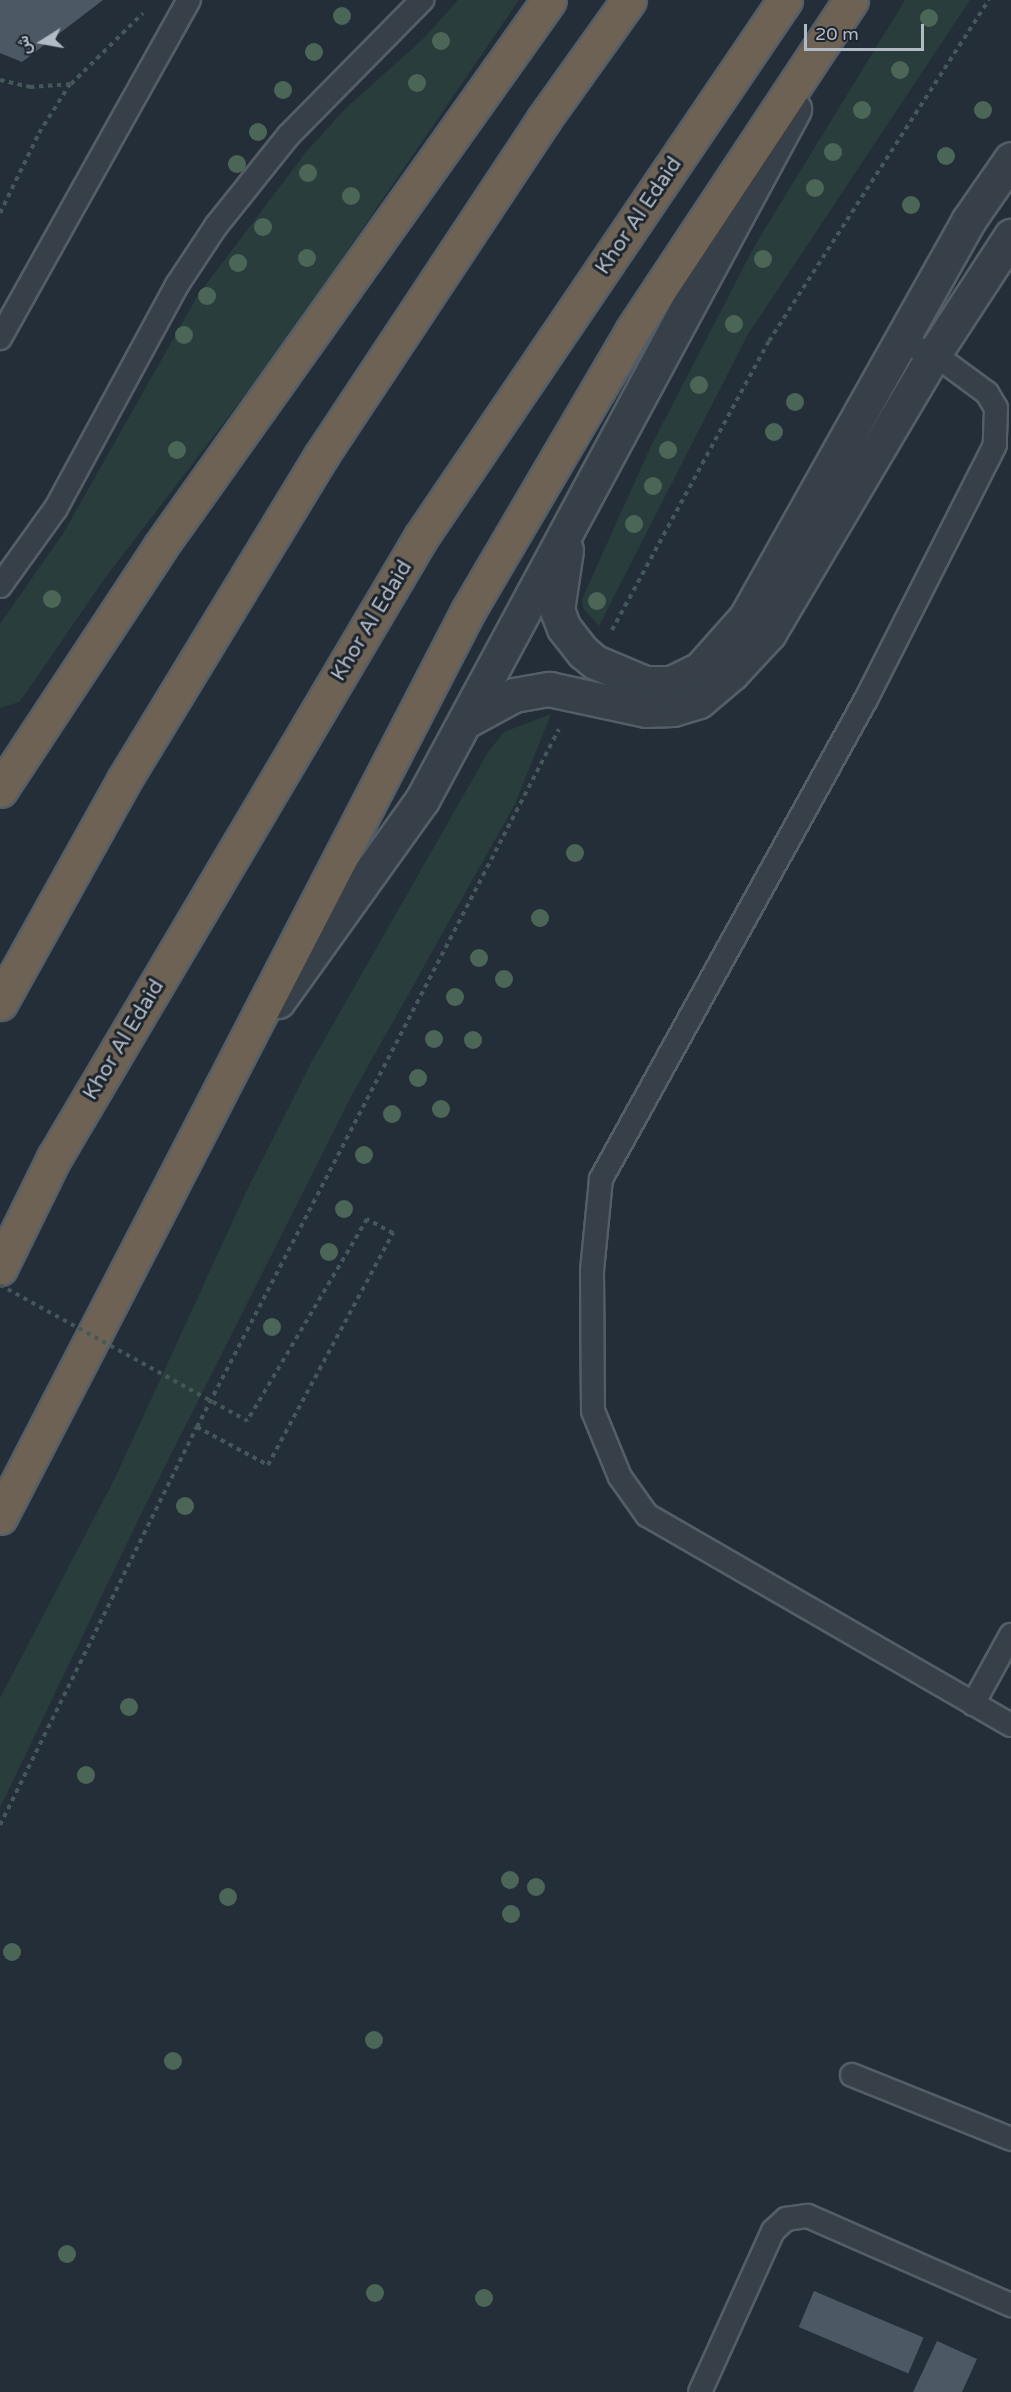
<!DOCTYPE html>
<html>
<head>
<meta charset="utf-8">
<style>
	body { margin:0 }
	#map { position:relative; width:1011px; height:2392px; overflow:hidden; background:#232e38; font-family:"Varela Round",Vazirmatn,sans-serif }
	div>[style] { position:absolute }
	.green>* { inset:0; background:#283d3c }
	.building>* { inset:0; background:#4c5864; transform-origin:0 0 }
	.path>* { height:4px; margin-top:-2px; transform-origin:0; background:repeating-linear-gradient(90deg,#455859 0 4.5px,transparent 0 9px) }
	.roads { filter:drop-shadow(2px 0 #555e67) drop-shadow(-2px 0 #555e67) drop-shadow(0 2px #555e67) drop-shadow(0 -2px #555e67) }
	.service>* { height:22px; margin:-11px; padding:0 11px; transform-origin:11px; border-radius:11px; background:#374049 }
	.minor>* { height:33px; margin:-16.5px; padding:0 16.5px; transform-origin:16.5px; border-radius:16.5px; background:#374049 }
	.motorway>* { height:33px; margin:-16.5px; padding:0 16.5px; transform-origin:16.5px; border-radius:16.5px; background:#6e6254 }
	.path-bridge>* { height:4px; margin-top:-2px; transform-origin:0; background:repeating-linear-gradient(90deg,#455859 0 4.5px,transparent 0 9px) }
	.trees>* { width:18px; height:18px; margin:-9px; border-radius:50%; background:#4b6657 }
	span { translate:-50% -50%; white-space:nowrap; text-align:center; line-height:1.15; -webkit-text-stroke:6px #1c252e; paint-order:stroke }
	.street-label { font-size:21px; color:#b2bbc5 }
	.north { position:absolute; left:12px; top:12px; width:60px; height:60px; -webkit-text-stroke:4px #1c252e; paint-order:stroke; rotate:259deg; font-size:16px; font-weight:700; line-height:24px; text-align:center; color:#b2bbc5 }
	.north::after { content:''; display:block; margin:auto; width:21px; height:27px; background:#b2bbc5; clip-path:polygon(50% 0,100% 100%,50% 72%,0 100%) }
	.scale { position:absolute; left:804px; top:24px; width:120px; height:27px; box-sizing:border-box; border:3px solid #b2bbc5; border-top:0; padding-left:8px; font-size:18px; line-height:21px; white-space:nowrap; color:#b2bbc5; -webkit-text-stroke:4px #1c252e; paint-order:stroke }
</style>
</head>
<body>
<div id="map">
	<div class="green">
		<i style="clip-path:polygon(458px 0,519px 0,276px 355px,105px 578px,26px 693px,19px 702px,0 708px,0 624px,64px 532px,198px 295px,306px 152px,346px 108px,423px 39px)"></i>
		<i style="clip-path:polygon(905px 0,970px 0,747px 336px,599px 626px,583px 608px,582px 599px,650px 448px,755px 245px)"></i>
		<i style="clip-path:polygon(551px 714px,515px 804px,353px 1093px,141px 1514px,0 1808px,0 1698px,115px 1478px,246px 1192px,311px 1063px,488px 752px,504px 732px)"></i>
	</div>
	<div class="building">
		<i style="clip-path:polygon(0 0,103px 0,22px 62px,0 53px)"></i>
		<i style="left:814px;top:2291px;width:119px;height:39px;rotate:23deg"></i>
		<i style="clip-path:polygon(937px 2341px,977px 2359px,962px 2392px,913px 2392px)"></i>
	</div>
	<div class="path">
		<i style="left:0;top:80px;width:31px;rotate:13deg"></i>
		<i style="left:30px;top:87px;width:41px;rotate:-4.2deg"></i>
		<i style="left:71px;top:84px;width:101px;rotate:-44.6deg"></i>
		<i style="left:0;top:213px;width:89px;rotate:-64deg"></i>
		<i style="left:39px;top:133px;width:58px;rotate:-57.7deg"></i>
		<i style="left:612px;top:630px;width:329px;rotate:-61.5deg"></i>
		<i style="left:769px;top:341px;width:406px;rotate:-57.2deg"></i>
		<i style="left:197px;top:1427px;width:81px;rotate:28.2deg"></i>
		<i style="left:268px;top:1465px;width:264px;rotate:-61.7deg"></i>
		<i style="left:393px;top:1233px;width:30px;rotate:-152deg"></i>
		<i style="left:367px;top:1219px;width:235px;rotate:120.7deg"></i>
		<i style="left:0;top:1825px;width:444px;rotate:-63.7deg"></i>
		<i style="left:197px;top:1427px;width:786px;rotate:-62.59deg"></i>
	</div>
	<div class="roads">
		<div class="service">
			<i style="left:0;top:338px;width:387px;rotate:-60.8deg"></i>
			<i style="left:902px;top:342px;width:34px;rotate:21deg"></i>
			<i style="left:934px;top:354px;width:66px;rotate:36.3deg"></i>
			<i style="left:987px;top:393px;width:17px;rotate:59deg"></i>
			<i style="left:996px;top:408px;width:37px;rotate:92deg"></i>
			<i style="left:995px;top:445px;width:287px;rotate:116.9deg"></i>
			<i style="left:865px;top:701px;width:546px;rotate:118.91deg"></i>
			<i style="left:601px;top:1179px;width:91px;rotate:95.6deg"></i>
			<i style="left:592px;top:1270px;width:141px;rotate:89.6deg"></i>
			<i style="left:593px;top:1411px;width:71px;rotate:67.8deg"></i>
			<i style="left:620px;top:1477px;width:47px;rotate:54.6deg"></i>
			<i style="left:647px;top:1515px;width:420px;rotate:30deg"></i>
			<i style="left:0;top:586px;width:96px;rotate:-54.3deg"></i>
			<i style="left:56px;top:508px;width:254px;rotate:-61.5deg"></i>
			<i style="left:177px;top:285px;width:71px;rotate:-56.5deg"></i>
			<i style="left:216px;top:226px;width:117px;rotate:-51.3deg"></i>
			<i style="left:289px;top:135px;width:190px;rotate:-45.4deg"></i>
			<i style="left:973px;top:1704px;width:79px;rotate:-61.2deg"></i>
			<i style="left:852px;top:2075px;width:171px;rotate:21.9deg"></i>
			<i style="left:700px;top:2392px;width:177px;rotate:-65.6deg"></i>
			<i style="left:773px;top:2231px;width:18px;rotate:-43deg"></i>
			<i style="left:786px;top:2219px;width:22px;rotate:-8deg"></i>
			<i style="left:808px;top:2216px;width:222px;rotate:23.7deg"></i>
		</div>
		<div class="minor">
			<i style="left:566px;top:550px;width:61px;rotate:98.5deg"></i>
			<i style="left:557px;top:610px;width:19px;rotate:69deg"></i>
			<i style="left:564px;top:628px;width:31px;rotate:52deg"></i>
			<i style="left:583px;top:652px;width:16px;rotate:40deg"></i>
			<i style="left:595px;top:662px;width:54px;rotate:22.8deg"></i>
			<i style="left:645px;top:683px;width:26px"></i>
			<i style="left:671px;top:683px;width:32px;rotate:-26deg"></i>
			<i style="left:700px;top:669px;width:69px;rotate:-48.5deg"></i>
			<i style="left:746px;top:617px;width:454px;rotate:-60.7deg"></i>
			<i style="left:968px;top:221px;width:75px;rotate:-55.3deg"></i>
			<i style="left:466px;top:721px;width:55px;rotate:-28.4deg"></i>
			<i style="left:514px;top:695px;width:36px;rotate:-10deg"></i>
			<i style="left:549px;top:689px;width:99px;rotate:12.2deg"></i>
			<i style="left:646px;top:710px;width:27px;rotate:-2deg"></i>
			<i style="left:673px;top:709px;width:27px;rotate:-17deg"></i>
			<i style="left:699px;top:701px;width:43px;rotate:-40.3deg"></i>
			<i style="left:732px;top:673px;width:54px;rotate:-47.2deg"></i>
			<i style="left:769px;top:633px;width:324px;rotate:-59.4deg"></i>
			<i style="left:934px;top:354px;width:141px;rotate:-56.9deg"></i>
			<i style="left:278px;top:1001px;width:247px;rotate:-54.4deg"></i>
			<i style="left:422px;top:800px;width:785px;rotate:-61.7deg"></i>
		</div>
		<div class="motorway">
			<i style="left:0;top:790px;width:291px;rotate:-56.6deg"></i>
			<i style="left:160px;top:547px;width:671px;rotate:-54.58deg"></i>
			<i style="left:0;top:1003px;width:255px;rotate:-60.9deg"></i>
			<i style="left:124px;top:780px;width:379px;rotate:-58.7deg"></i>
			<i style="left:321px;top:456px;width:404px;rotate:-56.5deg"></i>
			<i style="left:544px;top:119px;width:146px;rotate:-54.5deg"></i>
			<i style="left:0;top:1268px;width:123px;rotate:-63.9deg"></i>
			<i style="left:54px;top:1158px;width:721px;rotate:-59.42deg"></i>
			<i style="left:421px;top:537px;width:649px;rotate:-55.87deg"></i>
			<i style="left:0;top:1517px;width:1020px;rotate:-62.68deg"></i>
			<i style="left:468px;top:611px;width:324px;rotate:-59.6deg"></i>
			<i style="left:632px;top:331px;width:397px;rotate:-56.5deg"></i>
		</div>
	</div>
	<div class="path-bridge">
		<i style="left:0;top:1285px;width:282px;rotate:28.8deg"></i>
	</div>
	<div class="trees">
		<i style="left:342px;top:16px"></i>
		<i style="left:929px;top:18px"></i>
		<i style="left:441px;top:41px"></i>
		<i style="left:314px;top:52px"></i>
		<i style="left:900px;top:70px"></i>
		<i style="left:417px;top:83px"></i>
		<i style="left:283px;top:90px"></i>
		<i style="left:862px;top:110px"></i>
		<i style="left:983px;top:110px"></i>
		<i style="left:258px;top:132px"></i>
		<i style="left:833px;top:152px"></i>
		<i style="left:946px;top:156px"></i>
		<i style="left:237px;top:164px"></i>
		<i style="left:308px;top:173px"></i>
		<i style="left:815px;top:188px"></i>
		<i style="left:351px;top:196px"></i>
		<i style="left:911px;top:205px"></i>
		<i style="left:263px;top:227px"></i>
		<i style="left:307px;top:258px"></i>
		<i style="left:763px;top:259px"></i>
		<i style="left:238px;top:263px"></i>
		<i style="left:207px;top:296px"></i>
		<i style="left:734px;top:324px"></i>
		<i style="left:184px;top:335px"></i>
		<i style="left:699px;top:385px"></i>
		<i style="left:795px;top:402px"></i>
		<i style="left:774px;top:432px"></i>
		<i style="left:177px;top:450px"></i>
		<i style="left:668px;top:450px"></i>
		<i style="left:653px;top:486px"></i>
		<i style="left:634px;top:524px"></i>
		<i style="left:52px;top:599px"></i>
		<i style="left:597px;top:601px"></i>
		<i style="left:575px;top:853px"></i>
		<i style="left:540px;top:918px"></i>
		<i style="left:479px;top:958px"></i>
		<i style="left:504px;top:979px"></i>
		<i style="left:455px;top:997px"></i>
		<i style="left:434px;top:1039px"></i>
		<i style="left:473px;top:1040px"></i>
		<i style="left:418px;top:1078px"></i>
		<i style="left:441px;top:1109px"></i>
		<i style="left:392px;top:1114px"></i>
		<i style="left:364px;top:1155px"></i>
		<i style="left:344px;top:1209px"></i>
		<i style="left:329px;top:1252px"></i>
		<i style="left:272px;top:1327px"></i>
		<i style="left:185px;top:1506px"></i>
		<i style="left:129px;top:1707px"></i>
		<i style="left:86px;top:1775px"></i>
		<i style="left:510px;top:1880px"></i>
		<i style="left:536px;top:1887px"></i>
		<i style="left:228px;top:1897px"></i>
		<i style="left:511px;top:1914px"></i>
		<i style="left:12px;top:1952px"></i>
		<i style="left:374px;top:2040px"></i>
		<i style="left:173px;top:2061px"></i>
		<i style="left:67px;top:2254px"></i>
		<i style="left:375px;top:2293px"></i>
		<i style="left:484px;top:2298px"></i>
	</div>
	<div class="street-label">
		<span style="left:639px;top:216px;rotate:-56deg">Khor Al Edaid</span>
		<span style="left:372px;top:621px;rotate:-59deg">Khor Al Edaid</span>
		<span style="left:124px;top:1040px;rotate:-59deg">Khor Al Edaid</span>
	</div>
	<div class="north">ش</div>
	<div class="scale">20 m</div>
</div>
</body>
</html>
